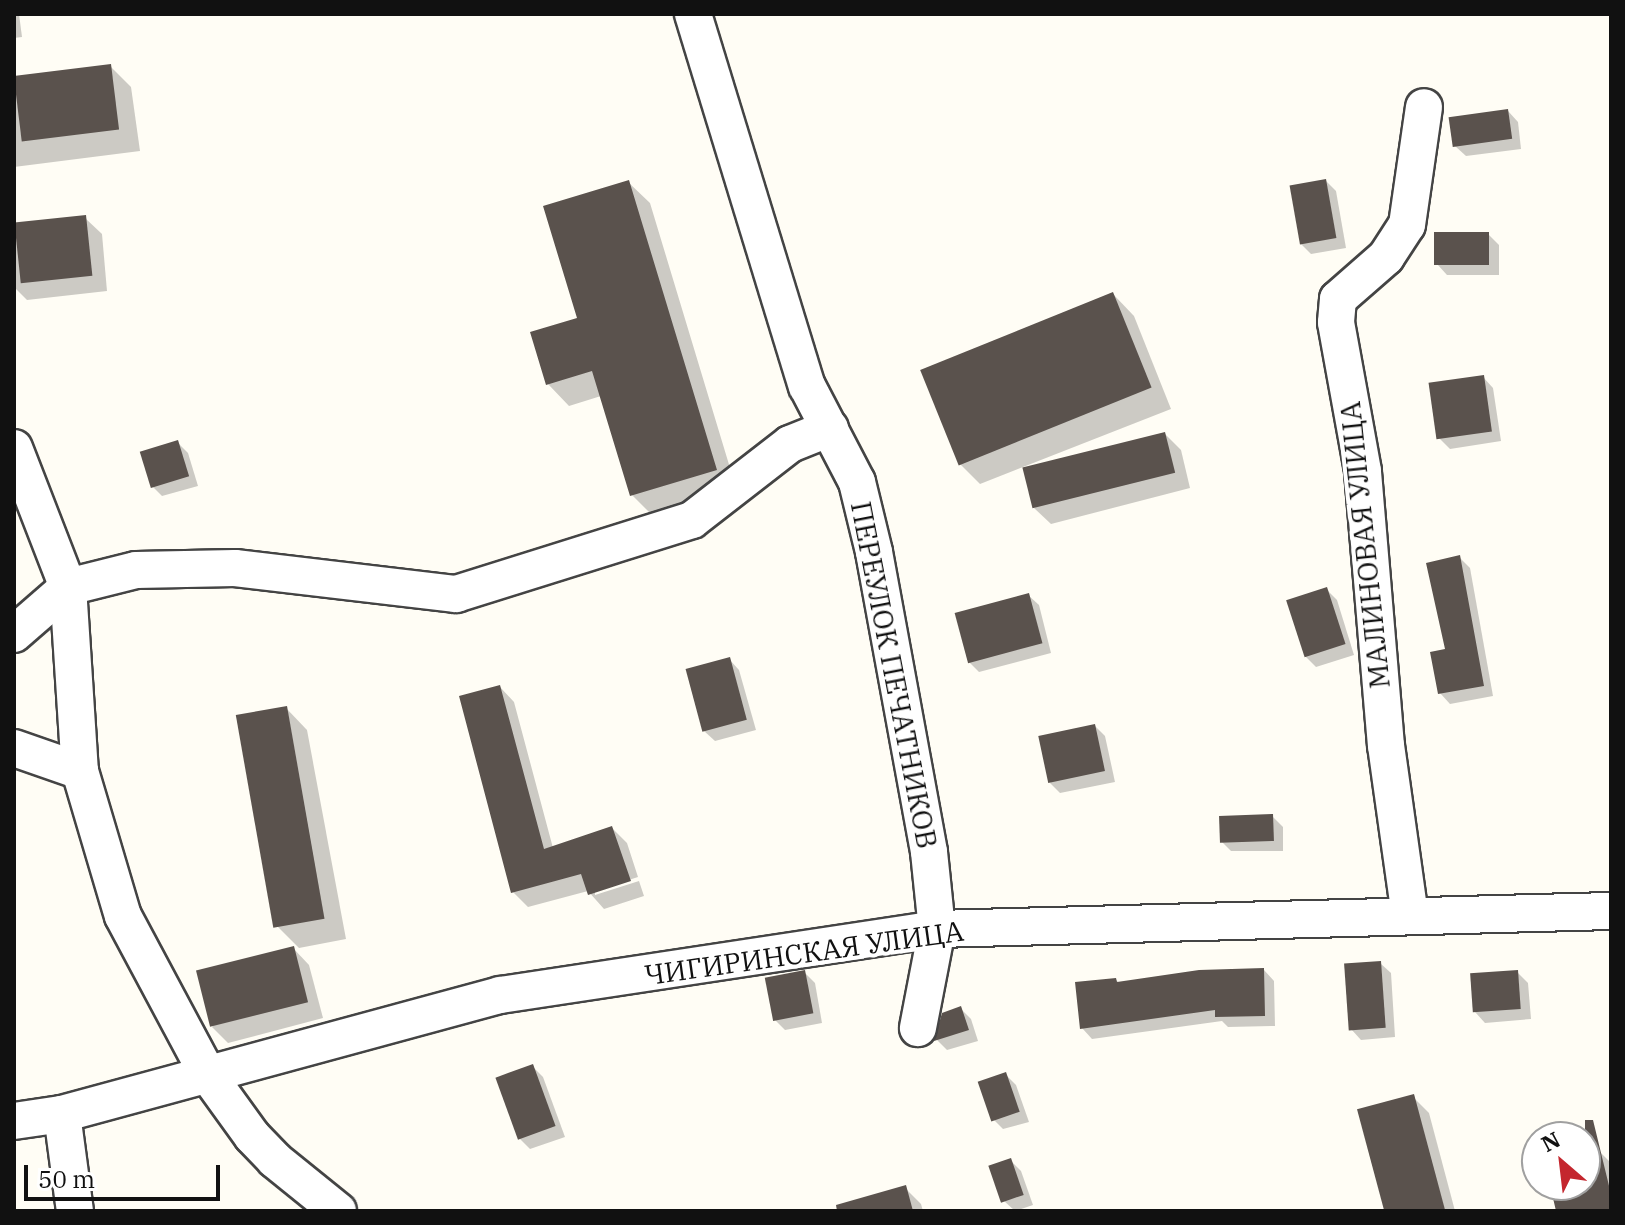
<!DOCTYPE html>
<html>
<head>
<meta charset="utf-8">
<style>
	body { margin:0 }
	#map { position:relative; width:1625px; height:1225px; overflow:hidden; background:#fffdf5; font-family:"IBM Plex Serif",serif }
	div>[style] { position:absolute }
	.shadow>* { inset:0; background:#0003 }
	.building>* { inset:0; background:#5a524d; transform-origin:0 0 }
	.roads { filter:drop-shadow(2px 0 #444) drop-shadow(-2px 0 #444) drop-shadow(0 2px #444) drop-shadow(0 -2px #444) }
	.minor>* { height:36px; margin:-18px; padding:0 18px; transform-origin:18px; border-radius:18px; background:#fff }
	span { translate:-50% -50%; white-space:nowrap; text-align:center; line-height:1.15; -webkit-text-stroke:8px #fff; paint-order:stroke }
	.street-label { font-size:28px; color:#111 }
	.frame { position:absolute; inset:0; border:16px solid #111; pointer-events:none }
	.north { position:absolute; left:1521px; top:1121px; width:80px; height:80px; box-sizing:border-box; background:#fff; border:2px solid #a0a0a0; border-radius:50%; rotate:332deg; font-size:22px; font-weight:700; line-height:32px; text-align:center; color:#111 }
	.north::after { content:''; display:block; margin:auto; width:28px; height:36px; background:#c4262e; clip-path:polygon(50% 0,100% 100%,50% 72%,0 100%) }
	.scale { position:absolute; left:24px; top:1165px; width:196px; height:36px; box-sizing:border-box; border:4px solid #111; border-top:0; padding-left:10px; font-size:24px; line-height:28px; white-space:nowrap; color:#111; -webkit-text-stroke:6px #fff; paint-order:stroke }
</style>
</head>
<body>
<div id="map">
	<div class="shadow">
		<i style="clip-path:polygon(14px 14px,19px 14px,22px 37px,14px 38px)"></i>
		<i style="clip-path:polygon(110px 66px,131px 87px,140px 151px,14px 167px,14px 78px)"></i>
		<i style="clip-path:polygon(1508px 111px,1518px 122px,1521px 149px,1466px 156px,1455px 146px)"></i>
		<i style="clip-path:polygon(1326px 181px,1336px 191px,1346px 248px,1311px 254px,1300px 243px)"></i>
		<i style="clip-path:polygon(628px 182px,650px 203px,737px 491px,653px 516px,632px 495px,601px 396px,569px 406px,548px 384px,580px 319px)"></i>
		<i style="clip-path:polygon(85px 218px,102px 234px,107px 291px,27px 300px,14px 287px,14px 225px)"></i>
		<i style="clip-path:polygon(1488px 234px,1499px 245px,1499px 275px,1447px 275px,1437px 264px)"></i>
		<i style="clip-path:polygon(1113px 294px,1134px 316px,1171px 409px,980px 484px,959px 463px)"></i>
		<i style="clip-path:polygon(1483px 377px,1493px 388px,1501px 441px,1450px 449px,1439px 438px)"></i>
		<i style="clip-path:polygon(1165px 434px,1181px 450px,1190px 488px,1051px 524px,1034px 508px)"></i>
		<i style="clip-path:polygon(178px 443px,188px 453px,198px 486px,162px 496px,152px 486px)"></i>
		<i style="clip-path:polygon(1459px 557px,1470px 568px,1493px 696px,1450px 704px,1440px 693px)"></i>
		<i style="clip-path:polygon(1326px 589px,1337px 600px,1354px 655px,1316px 667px,1305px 656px)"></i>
		<i style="clip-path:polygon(1028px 595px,1039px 605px,1051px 653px,979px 672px,968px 661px)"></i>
		<i style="clip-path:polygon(729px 659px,739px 670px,756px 730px,715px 741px,704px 731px)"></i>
		<i style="clip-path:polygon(500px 687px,514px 702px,553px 848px,612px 828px,627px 843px,638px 877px,595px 891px,595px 895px,639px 881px,644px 896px,604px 909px,588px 891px,528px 907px,513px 892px)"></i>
		<i style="clip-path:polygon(286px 708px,307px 730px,346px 939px,299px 948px,277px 926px)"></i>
		<i style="clip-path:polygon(1095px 726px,1105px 736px,1115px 782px,1060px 793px,1050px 783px)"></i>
		<i style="clip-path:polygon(1272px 816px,1283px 827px,1283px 851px,1231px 851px,1221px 841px)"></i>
		<i style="clip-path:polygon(293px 948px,309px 965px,323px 1018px,228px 1043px,212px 1027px)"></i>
		<i style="clip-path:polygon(1380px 963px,1391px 973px,1395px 1037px,1361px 1040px,1351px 1029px)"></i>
		<i style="clip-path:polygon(1264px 970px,1274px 981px,1275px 1026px,1228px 1027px,1222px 1021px,1092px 1039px,1082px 1028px,1116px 980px,1120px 984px)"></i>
		<i style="clip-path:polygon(804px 972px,815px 983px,822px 1023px,785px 1030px,774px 1019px)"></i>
		<i style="clip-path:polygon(1517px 972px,1528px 983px,1531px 1019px,1485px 1023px,1475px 1012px)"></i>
		<i style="clip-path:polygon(961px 1009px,971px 1019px,978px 1041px,947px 1050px,937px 1040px,944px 1014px)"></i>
		<i style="clip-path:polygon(532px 1066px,543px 1077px,565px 1137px,530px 1149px,520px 1139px)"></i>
		<i style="clip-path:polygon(1005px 1074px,1016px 1085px,1029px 1122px,1003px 1129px,992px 1118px)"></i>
		<i style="clip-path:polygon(1413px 1097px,1429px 1113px,1455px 1211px,1386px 1211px)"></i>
		<i style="clip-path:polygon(1600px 1152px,1611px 1163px,1611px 1211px,1558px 1211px,1552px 1185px,1585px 1185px,1585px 1155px)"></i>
		<i style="clip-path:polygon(1010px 1160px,1021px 1171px,1033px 1205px,1015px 1211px,1004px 1201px)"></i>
		<i style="clip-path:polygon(905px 1188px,921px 1204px,923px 1211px,856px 1211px)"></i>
	</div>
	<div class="building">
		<i style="left:111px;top:64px;width:66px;height:98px;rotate:83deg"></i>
		<i style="left:1508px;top:109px;width:30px;height:60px;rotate:82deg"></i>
		<i style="left:1326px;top:179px;width:60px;height:37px;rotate:80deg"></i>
		<i style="clip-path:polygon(629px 180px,717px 470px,630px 496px,592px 371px,546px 385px,530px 332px,577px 318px,543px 206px)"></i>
		<i style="left:86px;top:215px;width:61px;height:72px;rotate:84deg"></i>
		<i style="left:1434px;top:232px;width:55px;height:33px"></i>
		<i style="left:1113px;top:292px;width:103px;height:208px;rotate:68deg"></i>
		<i style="left:1484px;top:375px;width:57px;height:56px;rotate:82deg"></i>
		<i style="left:1165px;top:432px;width:42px;height:147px;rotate:76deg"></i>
		<i style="left:178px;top:440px;width:38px;height:40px;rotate:73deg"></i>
		<i style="clip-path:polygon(1460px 555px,1484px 686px,1438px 694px,1430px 652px,1445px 649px,1426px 563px)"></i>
		<i style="left:1327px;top:587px;width:60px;height:43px;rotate:72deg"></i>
		<i style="left:1029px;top:593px;width:52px;height:77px;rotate:75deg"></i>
		<i style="left:730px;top:657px;width:65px;height:46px;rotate:75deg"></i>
		<i style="clip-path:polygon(500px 685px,544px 849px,612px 826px,631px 881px,588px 895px,581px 874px,511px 893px,459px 696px)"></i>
		<i style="left:287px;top:706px;width:216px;height:52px;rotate:80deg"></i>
		<i style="left:1095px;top:724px;width:48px;height:58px;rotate:78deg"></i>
		<i style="left:1273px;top:814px;width:27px;height:54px;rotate:88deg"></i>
		<i style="left:294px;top:946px;width:58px;height:101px;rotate:76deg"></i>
		<i style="left:1381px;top:961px;width:67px;height:37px;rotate:86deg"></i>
		<i style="clip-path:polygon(1264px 968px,1265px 1016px,1215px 1017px,1215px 1010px,1080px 1029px,1075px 982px,1116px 978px,1117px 982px,1199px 970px)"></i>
		<i style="left:805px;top:970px;width:44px;height:41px;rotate:79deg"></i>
		<i style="left:1518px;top:970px;width:39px;height:48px;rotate:86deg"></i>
		<i style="clip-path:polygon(961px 1006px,969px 1030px,934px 1041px,942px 1013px)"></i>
		<i style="left:533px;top:1064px;width:66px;height:40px;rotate:70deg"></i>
		<i style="left:1006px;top:1072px;width:42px;height:30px;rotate:71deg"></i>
		<i style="left:1414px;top:1094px;width:121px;height:59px;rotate:75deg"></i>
		<i style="clip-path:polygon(1585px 1120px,1593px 1120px,1611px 1194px,1611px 1211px,1556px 1211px,1550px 1185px,1585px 1185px)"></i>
		<i style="left:1011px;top:1158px;width:39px;height:24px;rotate:71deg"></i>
		<i style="clip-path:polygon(906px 1185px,913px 1211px,837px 1211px,836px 1205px)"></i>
	</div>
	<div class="roads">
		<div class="minor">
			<i style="left:693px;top:14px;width:389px;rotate:73deg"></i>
			<i style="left:807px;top:386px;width:108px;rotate:62.5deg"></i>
			<i style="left:857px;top:482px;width:72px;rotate:76.3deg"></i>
			<i style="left:874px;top:552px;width:305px;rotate:79.6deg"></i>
			<i style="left:929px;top:852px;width:77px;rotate:84.1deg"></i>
			<i style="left:937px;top:929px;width:101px;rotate:100.9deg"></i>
			<i style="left:14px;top:448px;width:149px;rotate:68.8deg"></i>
			<i style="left:68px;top:587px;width:184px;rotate:86.3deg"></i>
			<i style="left:80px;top:771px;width:151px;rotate:73.5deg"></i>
			<i style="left:123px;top:916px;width:180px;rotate:61.9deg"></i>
			<i style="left:208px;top:1075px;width:75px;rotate:54.2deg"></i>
			<i style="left:252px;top:1136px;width:33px;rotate:46deg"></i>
			<i style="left:275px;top:1160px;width:81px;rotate:39deg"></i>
			<i style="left:14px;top:634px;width:72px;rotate:-41deg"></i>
			<i style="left:68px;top:587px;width:70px;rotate:-14deg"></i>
			<i style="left:136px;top:570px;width:99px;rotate:-1.2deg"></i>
			<i style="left:235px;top:568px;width:223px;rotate:6.7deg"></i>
			<i style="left:456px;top:594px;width:247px;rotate:-17.4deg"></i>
			<i style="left:692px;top:520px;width:124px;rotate:-37.8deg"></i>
			<i style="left:790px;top:444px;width:43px;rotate:-21.8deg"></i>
			<i style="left:14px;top:748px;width:70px;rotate:19.2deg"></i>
			<i style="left:1410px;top:916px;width:172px;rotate:-98deg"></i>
			<i style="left:1386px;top:746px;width:276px;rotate:-94.8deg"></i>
			<i style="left:1363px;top:471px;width:151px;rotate:-100.3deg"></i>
			<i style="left:1336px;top:322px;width:23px;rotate:-85deg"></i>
			<i style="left:1338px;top:299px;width:64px;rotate:-41.2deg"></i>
			<i style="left:1386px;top:257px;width:38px;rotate:-57deg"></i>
			<i style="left:1407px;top:225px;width:119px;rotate:-81.8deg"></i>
			<i style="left:62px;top:1114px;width:98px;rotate:82.4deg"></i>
			<i style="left:14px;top:1121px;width:49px;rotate:-8.3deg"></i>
			<i style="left:62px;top:1114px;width:454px;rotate:-15.2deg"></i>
			<i style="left:500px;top:995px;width:442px;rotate:-8.6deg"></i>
			<i style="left:937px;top:929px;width:674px;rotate:-1.53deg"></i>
		</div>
	</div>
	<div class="street-label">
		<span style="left:1365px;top:545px;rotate:-96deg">МАЛИНОВАЯ УЛИЦА</span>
		<span style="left:894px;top:675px;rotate:79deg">ПЕРЕУЛОК ПЕЧАТНИКОВ</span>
		<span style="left:804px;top:953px;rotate:-8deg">ЧИГИРИНСКАЯ УЛИЦА</span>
	</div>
	<div class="frame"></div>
	<div class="north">N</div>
	<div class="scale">50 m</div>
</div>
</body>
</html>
